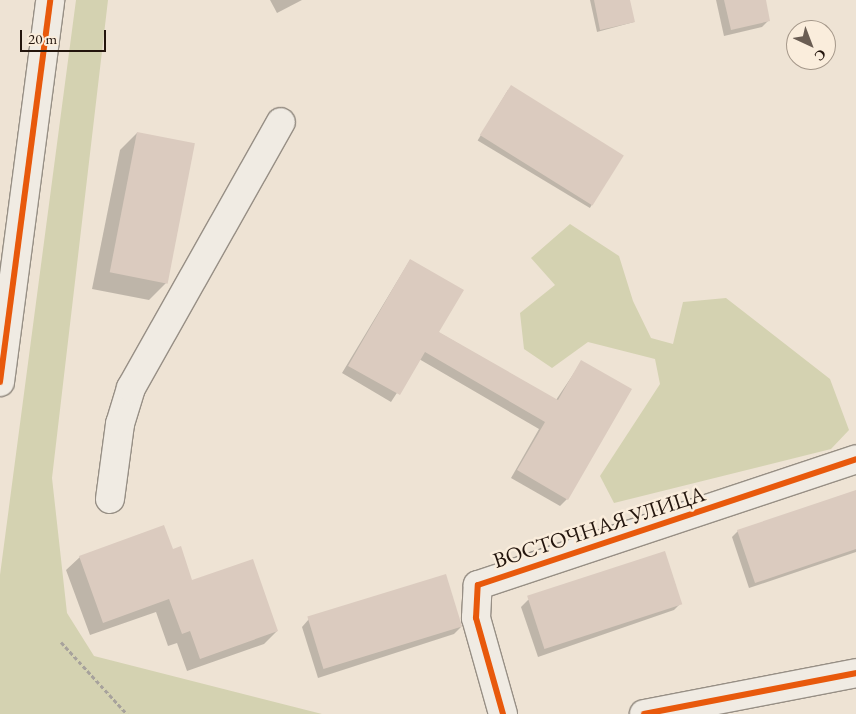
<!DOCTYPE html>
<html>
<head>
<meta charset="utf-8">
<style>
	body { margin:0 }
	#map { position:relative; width:856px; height:714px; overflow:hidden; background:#eee3d4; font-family:"EB Garamond",serif }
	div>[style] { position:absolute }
	.green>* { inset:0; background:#d4d2b1 }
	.shadow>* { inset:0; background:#0003; transform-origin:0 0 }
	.building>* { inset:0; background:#dbcbbf; transform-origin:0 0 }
	.path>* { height:3px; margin-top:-1.5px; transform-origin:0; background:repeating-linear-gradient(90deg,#a7a29c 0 4px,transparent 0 6.5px) }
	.roads { filter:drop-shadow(1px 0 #978f85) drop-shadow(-1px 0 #978f85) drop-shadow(0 1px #978f85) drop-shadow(0 -1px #978f85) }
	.minor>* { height:28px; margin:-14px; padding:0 14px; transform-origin:14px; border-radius:14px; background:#f0ebe3 }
	.cycleway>* { height:6px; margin:-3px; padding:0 3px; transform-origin:3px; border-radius:3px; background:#e8590c }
	span { translate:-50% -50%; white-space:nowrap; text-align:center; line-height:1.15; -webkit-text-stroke:5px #faeddc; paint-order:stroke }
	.street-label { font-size:22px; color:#23150d }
	.north { position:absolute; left:786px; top:20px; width:50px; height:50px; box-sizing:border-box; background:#faeddc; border:1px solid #a49789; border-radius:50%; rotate:137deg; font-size:14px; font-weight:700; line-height:20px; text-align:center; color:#23150d }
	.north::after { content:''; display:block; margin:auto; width:18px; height:22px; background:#6a5d53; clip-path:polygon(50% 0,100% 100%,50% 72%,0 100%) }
	.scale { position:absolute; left:20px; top:30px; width:86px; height:22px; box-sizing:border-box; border:2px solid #23150d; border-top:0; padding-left:6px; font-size:15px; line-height:18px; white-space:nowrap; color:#23150d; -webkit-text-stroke:4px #faeddc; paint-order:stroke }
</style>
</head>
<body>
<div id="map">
	<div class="green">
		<i style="clip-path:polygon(76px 0,108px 0,52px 478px,67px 613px,94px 656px,322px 714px,0 714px,0 575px)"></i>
		<i style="clip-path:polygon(570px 224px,619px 256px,633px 301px,651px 338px,673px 344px,683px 302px,726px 298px,830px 379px,849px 430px,831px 449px,614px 503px,600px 476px,660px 384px,655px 359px,588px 342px,552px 368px,524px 349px,520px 313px,555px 285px,531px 258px)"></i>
	</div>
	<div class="shadow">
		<i style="clip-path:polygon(270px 0,302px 0,277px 13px)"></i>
		<i style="clip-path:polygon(590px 0,629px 0,634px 22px,597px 32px)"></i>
		<i style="clip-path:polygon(716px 0,764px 0,769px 20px,762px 27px,724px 36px)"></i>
		<i style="left:508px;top:90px;width:131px;height:59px;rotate:31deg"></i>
		<i style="clip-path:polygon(137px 133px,166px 283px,149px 300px,92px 289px,120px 150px)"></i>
		<i style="clip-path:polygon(410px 260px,438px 332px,556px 400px,582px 361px,567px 499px,560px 506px,511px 478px,539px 429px,419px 359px,391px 402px,342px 373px)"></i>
		<i style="clip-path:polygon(856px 491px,856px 552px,749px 588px,732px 537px,738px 531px)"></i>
		<i style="clip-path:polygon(172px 551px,192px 582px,277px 631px,264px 644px,187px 671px,177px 643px,168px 646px,156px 612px,90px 635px,66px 570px,80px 557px)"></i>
		<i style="clip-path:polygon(664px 553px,681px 603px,674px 610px,538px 657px,521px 607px,528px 600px)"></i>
		<i style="clip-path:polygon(309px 619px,461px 627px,454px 634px,318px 678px,302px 627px)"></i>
	</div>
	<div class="building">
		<i style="clip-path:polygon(594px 0,630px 0,635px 22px,600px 30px)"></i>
		<i style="clip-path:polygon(724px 0,766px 0,770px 21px,731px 30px)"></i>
		<i style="left:511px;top:85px;width:133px;height:59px;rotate:32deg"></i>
		<i style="left:137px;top:132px;width:59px;height:143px;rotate:11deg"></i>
		<i style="clip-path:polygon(410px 259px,464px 290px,439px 332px,558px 400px,581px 360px,632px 389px,568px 500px,517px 470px,545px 422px,425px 352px,400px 395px,348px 366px)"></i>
		<i style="clip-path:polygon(856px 490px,856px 549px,755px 583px,737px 530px)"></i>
		<i style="clip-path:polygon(164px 525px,173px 549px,181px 546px,192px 580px,253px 559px,278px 631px,200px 659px,190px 631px,182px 634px,169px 599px,103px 623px,79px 556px)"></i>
		<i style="left:665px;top:551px;width:56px;height:145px;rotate:72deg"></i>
		<i style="left:446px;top:574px;width:55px;height:145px;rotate:73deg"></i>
	</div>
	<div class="path">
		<i style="left:61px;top:642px;width:98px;rotate:47.5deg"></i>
	</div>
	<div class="roads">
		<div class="minor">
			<i style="left:0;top:382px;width:385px;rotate:-82.5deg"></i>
			<i style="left:110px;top:499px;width:76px;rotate:-82.4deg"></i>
			<i style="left:120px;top:424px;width:38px;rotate:-73deg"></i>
			<i style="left:131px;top:388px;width:305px;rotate:-60.6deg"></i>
			<i style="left:503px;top:714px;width:100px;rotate:-105.7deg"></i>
			<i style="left:476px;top:618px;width:33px;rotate:-87deg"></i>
			<i style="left:478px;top:585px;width:398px;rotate:-18.4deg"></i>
			<i style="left:644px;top:714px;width:216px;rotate:-10.9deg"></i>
		</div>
	</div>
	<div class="cycleway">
		<i style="left:0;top:382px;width:385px;rotate:-82.5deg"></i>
		<i style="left:503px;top:714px;width:100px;rotate:-105.7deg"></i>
		<i style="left:476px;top:618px;width:33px;rotate:-87deg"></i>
		<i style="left:478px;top:585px;width:398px;rotate:-18.4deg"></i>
		<i style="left:644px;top:714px;width:216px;rotate:-10.9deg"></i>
	</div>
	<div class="street-label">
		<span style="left:599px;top:527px;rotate:-18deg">ВОСТОЧНАЯ УЛИЦА</span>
	</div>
	<div class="north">С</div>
	<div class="scale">20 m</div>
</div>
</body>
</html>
